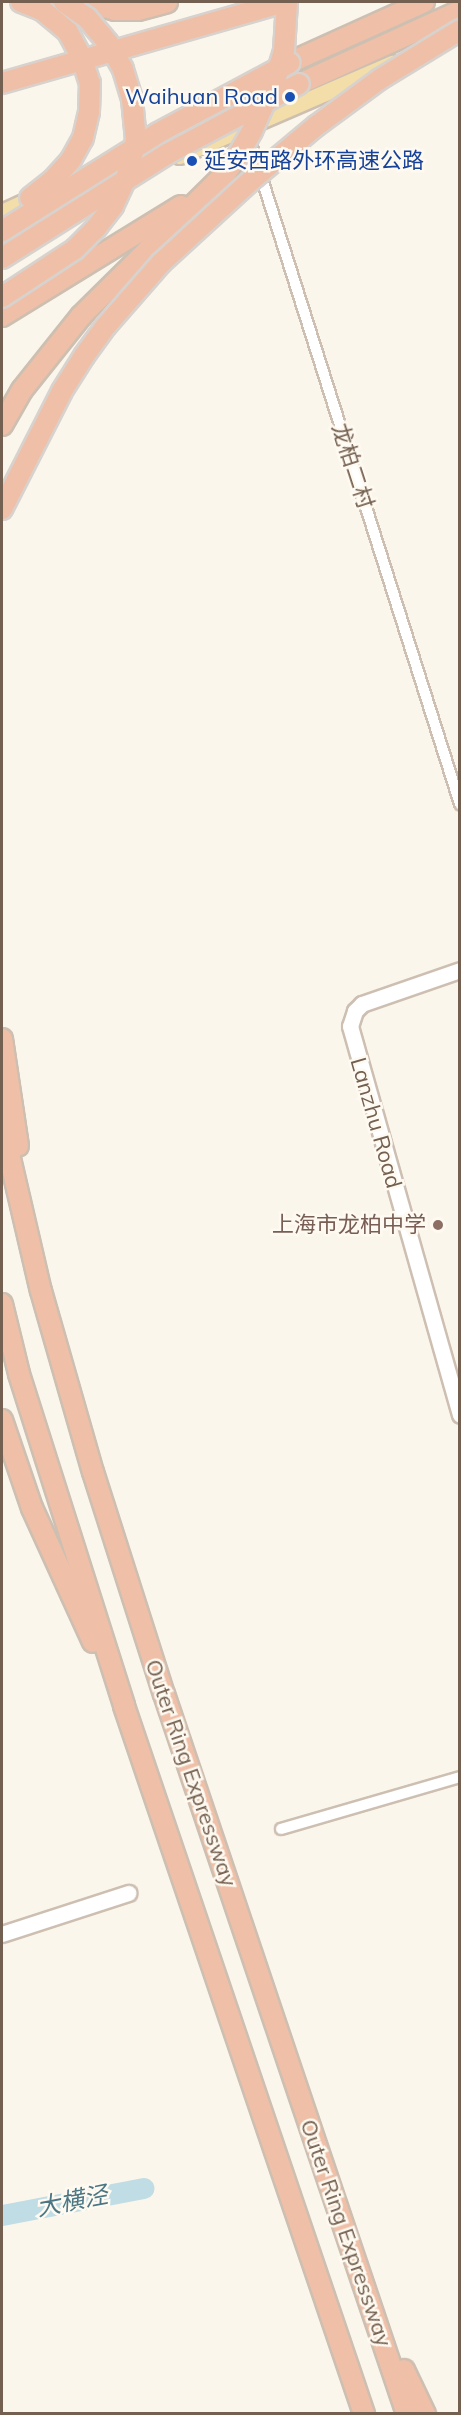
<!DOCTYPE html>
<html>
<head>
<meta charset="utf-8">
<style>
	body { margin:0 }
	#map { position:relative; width:461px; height:2415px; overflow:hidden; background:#fbf6eb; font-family:Mulish,"Noto Sans SC",sans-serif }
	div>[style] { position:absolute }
	.river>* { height:21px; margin:-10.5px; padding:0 10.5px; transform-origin:10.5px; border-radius:10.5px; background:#c0dce4 }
	.roads { filter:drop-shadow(2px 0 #cdbfb1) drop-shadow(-2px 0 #cdbfb1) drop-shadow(0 2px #cdbfb1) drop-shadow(0 -2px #cdbfb1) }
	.street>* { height:10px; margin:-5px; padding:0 5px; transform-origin:5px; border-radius:5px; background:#fff }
	.secondary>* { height:15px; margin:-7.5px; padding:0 7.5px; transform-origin:7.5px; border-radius:7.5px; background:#fff }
	.primary>* { height:16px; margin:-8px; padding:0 8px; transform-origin:8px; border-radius:8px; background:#f3dea9 }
	.highway>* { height:20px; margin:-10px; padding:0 10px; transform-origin:10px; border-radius:10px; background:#efc0a7 }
	.bridges { filter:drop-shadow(2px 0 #d8d2ce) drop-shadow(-2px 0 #d8d2ce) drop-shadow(0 2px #d8d2ce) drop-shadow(0 -2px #d8d2ce) }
	.highway-bridge>* { height:20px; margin:-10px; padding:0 10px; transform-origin:10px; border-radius:10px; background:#efc0a7 }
	.dots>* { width:16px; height:16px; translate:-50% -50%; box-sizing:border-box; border:3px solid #fefaf1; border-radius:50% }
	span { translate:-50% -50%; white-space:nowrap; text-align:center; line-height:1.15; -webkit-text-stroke:5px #fefaf1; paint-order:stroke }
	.transit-label { font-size:22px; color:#164399 }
	.right { translate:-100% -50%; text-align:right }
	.left { translate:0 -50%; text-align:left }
	.street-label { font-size:22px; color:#746050 }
	.education-label { font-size:22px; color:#785e54 }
	.water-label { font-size:24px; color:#4b7785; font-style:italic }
	.frame { position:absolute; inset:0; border:3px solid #746050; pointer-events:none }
</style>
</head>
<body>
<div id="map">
	<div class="river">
		<i style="left:2px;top:2215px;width:144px;rotate:-10.8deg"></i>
	</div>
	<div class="roads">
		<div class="street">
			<i style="left:249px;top:138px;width:699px;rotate:72.42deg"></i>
			<i style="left:281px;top:1829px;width:186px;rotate:-16.2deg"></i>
		</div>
		<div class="secondary">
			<i style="left:460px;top:970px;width:104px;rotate:160.9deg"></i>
			<i style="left:362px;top:1004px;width:10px;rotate:135deg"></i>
			<i style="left:355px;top:1011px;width:16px;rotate:108deg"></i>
			<i style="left:350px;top:1026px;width:404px;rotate:74.2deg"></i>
			<i style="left:2px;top:1934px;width:133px;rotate:-18deg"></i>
		</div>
		<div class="primary">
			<i style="left:147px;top:148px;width:97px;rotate:-24.4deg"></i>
			<i style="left:180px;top:156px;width:232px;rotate:-23.4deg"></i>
			<i style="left:2px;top:213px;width:43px;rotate:-24.8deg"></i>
			<i style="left:8px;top:235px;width:70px;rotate:-24.4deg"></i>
		</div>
		<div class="highway">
			<i style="left:87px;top:2px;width:29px;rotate:16deg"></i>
			<i style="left:115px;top:10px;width:23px"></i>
			<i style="left:138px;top:10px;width:30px;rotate:-15deg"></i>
			<i style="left:289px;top:63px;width:148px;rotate:-24.3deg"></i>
			<i style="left:299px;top:84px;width:177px;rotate:-24.4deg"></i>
			<i style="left:2px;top:316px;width:210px;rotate:-31.6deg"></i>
			<i style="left:2px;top:425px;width:40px;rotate:-60.3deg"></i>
			<i style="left:22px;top:390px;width:95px;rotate:-51.4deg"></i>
			<i style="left:81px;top:316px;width:202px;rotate:-44.6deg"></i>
			<i style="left:225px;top:174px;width:21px;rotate:-55deg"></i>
			<i style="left:2px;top:1039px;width:108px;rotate:81.5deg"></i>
			<i style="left:2px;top:1124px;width:171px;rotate:76.9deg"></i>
			<i style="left:41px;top:1291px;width:188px;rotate:74deg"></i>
			<i style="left:93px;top:1472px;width:233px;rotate:72.3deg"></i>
			<i style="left:164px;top:1694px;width:760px;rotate:71.35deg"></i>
			<i style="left:2px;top:1304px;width:72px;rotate:76.3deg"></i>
			<i style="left:19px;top:1374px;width:348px;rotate:72.4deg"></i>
			<i style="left:124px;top:1706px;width:748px;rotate:71.27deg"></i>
			<i style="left:2px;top:1420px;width:93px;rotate:71.2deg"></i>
			<i style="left:32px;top:1508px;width:147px;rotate:65.5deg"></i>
			<i style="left:404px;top:2370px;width:49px;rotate:64.5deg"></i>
		</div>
	</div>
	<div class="bridges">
		<div class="highway-bridge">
			<i style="left:21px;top:2px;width:22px;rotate:21deg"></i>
			<i style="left:42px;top:10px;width:34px;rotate:40deg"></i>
			<i style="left:68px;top:32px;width:27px;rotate:62deg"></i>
			<i style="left:81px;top:56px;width:28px;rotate:72deg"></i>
			<i style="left:90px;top:83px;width:29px;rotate:92deg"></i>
			<i style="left:89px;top:112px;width:27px;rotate:103deg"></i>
			<i style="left:83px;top:138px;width:25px;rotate:119deg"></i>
			<i style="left:71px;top:160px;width:27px;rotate:132deg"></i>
			<i style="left:53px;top:180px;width:29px;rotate:142deg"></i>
			<i style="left:2px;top:83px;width:294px;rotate:-16deg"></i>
			<i style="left:237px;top:157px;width:30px;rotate:-60deg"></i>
			<i style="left:252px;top:131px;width:59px;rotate:-66deg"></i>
			<i style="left:276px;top:77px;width:28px;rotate:-73deg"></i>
			<i style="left:284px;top:50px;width:48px;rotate:-86.4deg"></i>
			<i style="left:2px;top:231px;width:184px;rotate:-32.1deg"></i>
			<i style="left:158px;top:133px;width:149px;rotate:-28.1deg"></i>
			<i style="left:2px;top:258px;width:197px;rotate:-32.2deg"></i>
			<i style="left:169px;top:153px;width:147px;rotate:-28deg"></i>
			<i style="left:2px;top:297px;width:87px;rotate:-33.3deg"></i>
			<i style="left:75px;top:249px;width:30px;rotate:-45deg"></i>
			<i style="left:96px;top:228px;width:28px;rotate:-52deg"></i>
			<i style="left:113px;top:206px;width:33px;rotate:-65deg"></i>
			<i style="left:127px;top:176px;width:37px;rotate:-76deg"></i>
			<i style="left:136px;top:140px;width:41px;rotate:-95.6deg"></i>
			<i style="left:132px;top:99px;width:31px;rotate:-107deg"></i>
			<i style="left:123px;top:69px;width:30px;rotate:-120deg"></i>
			<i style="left:108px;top:43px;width:33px;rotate:-130deg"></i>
			<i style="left:87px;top:18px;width:28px;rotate:-145deg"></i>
			<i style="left:2px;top:509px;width:132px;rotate:-63deg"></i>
			<i style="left:62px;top:391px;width:41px;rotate:-57.8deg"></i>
			<i style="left:84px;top:356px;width:37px;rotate:-54deg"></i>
			<i style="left:106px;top:326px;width:84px;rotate:-48.9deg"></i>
			<i style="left:161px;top:263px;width:127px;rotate:-42.5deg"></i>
			<i style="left:255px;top:177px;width:80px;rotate:-39.9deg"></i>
			<i style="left:316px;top:126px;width:79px;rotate:-36.3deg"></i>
			<i style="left:380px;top:79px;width:94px;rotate:-31.5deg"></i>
		</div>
	</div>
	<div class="dots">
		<i style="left:290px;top:97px;background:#1a4fb4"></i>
		<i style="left:192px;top:161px;background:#1a4fb4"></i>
		<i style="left:438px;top:1225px;background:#8d6e63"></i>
	</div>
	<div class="transit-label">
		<span class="right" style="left:278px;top:97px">Waihuan Road</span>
		<span class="left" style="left:204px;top:161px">延安西路外环高速公路</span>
	</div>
	<div class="street-label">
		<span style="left:353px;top:466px;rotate:72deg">龙柏二村</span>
		<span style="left:376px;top:1123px;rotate:74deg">Lanzhu Road</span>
		<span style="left:191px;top:1773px;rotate:71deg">Outer Ring Expressway</span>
		<span style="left:346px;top:2233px;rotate:71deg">Outer Ring Expressway</span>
	</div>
	<div class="education-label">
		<span class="right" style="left:426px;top:1225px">上海市龙柏中学</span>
	</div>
	<div class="water-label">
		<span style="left:72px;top:2201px;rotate:-11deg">大横泾</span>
	</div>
	<div class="frame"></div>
</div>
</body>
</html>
